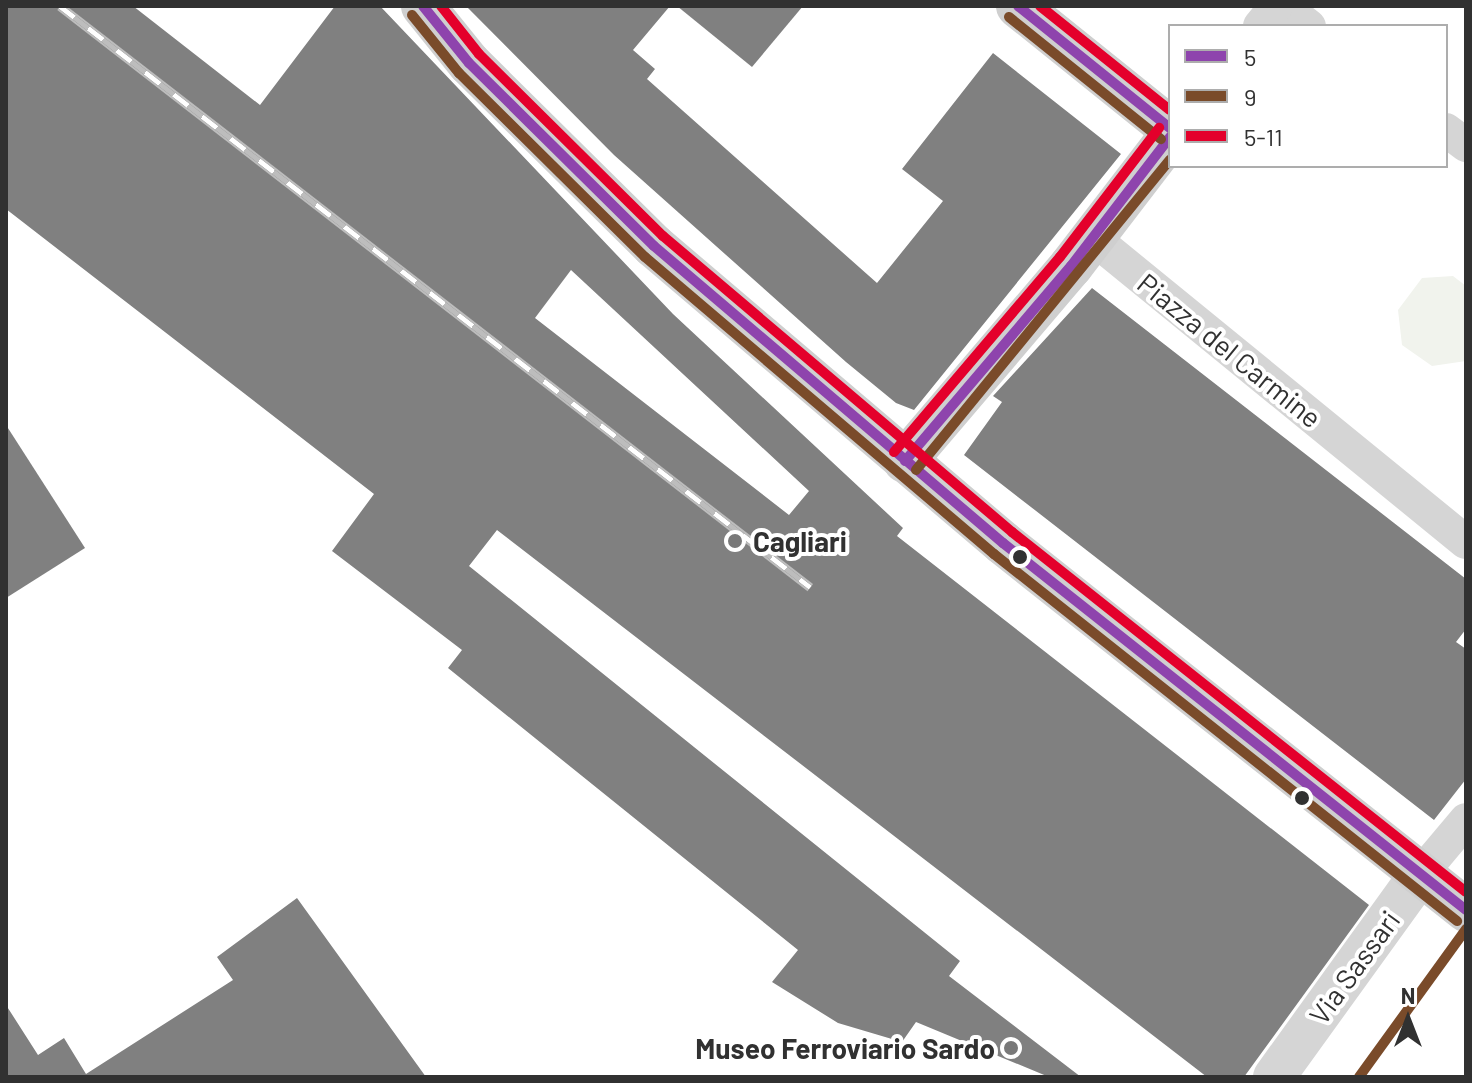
<!DOCTYPE html>
<html>
<head>
<meta charset="utf-8">
<style>
	body { margin:0 }
	#map { position:relative; width:1472px; height:1083px; overflow:hidden; background:#fff; font-family:Barlow,sans-serif }
	div>[style] { position:absolute }
	.green>* { inset:0; background:#f1f3ed }
	.building>* { inset:0; background:#808080 }
	.minor>* { height:34px; margin:-17px; padding:0 17px; transform-origin:17px; border-radius:17px; background:#d5d5d5 }
	.tertiary>* { height:42px; margin:-21px; padding:0 21px; transform-origin:21px; border-radius:21px; background:#d5d5d5 }
	.secondary>* { height:44px; margin:-22px; padding:0 22px; transform-origin:22px; border-radius:22px; background:#cfcfcf }
	.rail>* { height:9px; margin-top:-4.5px; transform-origin:0; background:repeating-linear-gradient(90deg,#fff 0 18px,#bdbdbd 0 36px); box-sizing:border-box; border-block:2px solid #bdbdbd }
	.bus-1>* { height:10px; margin:-5px; padding:0 5px; transform-origin:5px; border-radius:5px; background:#8e44ad }
	.bus-2>* { height:10px; margin:-5px; padding:0 5px; transform-origin:5px; border-radius:5px; background:#7a4b2a }
	.bus-3>* { height:10px; margin:-5px; padding:0 5px; transform-origin:5px; border-radius:5px; background:#e4002b }
	.dots>* { width:22px; height:22px; translate:-50% -50%; box-sizing:border-box; border:4px solid #fff; border-radius:50% }
	span { translate:-50% -50%; white-space:nowrap; text-align:center; line-height:1.15; -webkit-text-stroke:8px #fff; paint-order:stroke }
	.street-label { font-size:28px; color:#313131 }
	.poi-label { font-size:28px; color:#313131; font-weight:700 }
	.left { translate:0 -50%; text-align:left }
	.right { translate:-100% -50%; text-align:right }
	.frame { position:absolute; inset:0; border:8px solid #313131; pointer-events:none }
	.legend { position:absolute; left:1168px; top:24px; width:280px; height:144px; box-sizing:border-box; background:#fff; border:2px solid #adadad; margin:0; padding:10px 14px; list-style:none; font-size:24px; color:#313131 }
	.legend li { display:flex; align-items:center; gap:16px; height:40px }
	.legend b { width:40px; border:2px solid #adadad }
	.north { position:absolute; left:1368px; top:979px; width:80px; height:80px; -webkit-text-stroke:6px #fff; paint-order:stroke; rotate:0deg; font-size:22px; font-weight:700; line-height:32px; text-align:center; color:#313131 }
	.north::after { content:''; display:block; margin:auto; width:28px; height:36px; background:#313131; clip-path:polygon(50% 0,100% 100%,50% 72%,0 100%) }
</style>
</head>
<body>
<div id="map">
	<div class="green">
		<i style="clip-path:polygon(1453px 276px,1466px 286px,1466px 361px,1432px 366px,1402px 345px,1398px 310px,1422px 278px)"></i>
	</div>
	<div class="building">
		<i style="clip-path:polygon(evenodd,6px 6px,133px 6px,260px 105px,335px 6px,380px 6px,673px 314px,903px 528px,897px 536px,1369px 905px,1244px 1077px,1207px 1077px,497px 530px,469px 566px,960px 961px,949px 976px,1081px 1077px,1049px 1077px,916px 1022px,902px 1042px,838px 1023px,772px 982px,798px 950px,448px 668px,462px 650px,332px 551px,374px 494px,6px 209px,6px 6px,571px 270px,809px 491px,789px 515px,535px 318px,571px 270px)"></i>
		<i style="clip-path:polygon(466px 6px,670px 6px,633px 50px,655px 69px,647px 79px,877px 283px,943px 201px,902px 169px,993px 53px,1121px 154px,914px 410px,896px 403px,846px 362px,614px 155px)"></i>
		<i style="clip-path:polygon(677px 6px,803px 6px,752px 67px)"></i>
		<i style="clip-path:polygon(1092px 288px,1466px 579px,1466px 629px,1456px 642px,1466px 649px,1466px 779px,1434px 820px,964px 455px,1002px 402px,993px 396px)"></i>
		<i style="clip-path:polygon(6px 425px,85px 548px,6px 598px)"></i>
		<i style="clip-path:polygon(297px 898px,426px 1077px,6px 1077px,6px 1005px,38px 1055px,64px 1038px,86px 1074px,233px 980px,217px 957px)"></i>
	</div>
	<div class="minor">
		<i style="left:1283px;top:6px;width:33px;rotate:38deg"></i>
		<i style="left:1260px;top:26px;width:26px;rotate:-51deg"></i>
		<i style="left:1446px;top:130px;width:25px;rotate:37deg"></i>
		<i style="left:1093px;top:238px;width:481px;rotate:39.2deg"></i>
		<i style="left:1419px;top:876px;width:73px;rotate:-50deg"></i>
	</div>
	<div class="tertiary">
		<i style="left:1274px;top:1077px;width:248px;rotate:-54.2deg"></i>
	</div>
	<div class="secondary">
		<i style="left:423px;top:6px;width:73px;rotate:51.1deg"></i>
		<i style="left:469px;top:63px;width:260px;rotate:44.7deg"></i>
		<i style="left:654px;top:246px;width:458px;rotate:40.4deg"></i>
		<i style="left:1003px;top:543px;width:591px;rotate:38.4deg"></i>
		<i style="left:1018px;top:6px;width:195px;rotate:38.8deg"></i>
		<i style="left:905px;top:461px;width:256px;rotate:-49.6deg"></i>
		<i style="left:1071px;top:266px;width:163px;rotate:-52.5deg"></i>
	</div>
	<div class="rail">
		<i style="left:60px;top:6px;width:949px;rotate:37.76deg"></i>
	</div>
	<div class="bus-1">
		<i style="left:423px;top:6px;width:73px;rotate:51.1deg"></i>
		<i style="left:469px;top:63px;width:260px;rotate:44.7deg"></i>
		<i style="left:654px;top:246px;width:458px;rotate:40.4deg"></i>
		<i style="left:1003px;top:543px;width:591px;rotate:38.4deg"></i>
		<i style="left:1018px;top:6px;width:195px;rotate:38.8deg"></i>
		<i style="left:905px;top:461px;width:256px;rotate:-49.6deg"></i>
		<i style="left:1071px;top:266px;width:163px;rotate:-52.5deg"></i>
	</div>
	<div class="bus-2">
		<i style="left:412px;top:15px;width:75px;rotate:51deg"></i>
		<i style="left:459px;top:73px;width:262px;rotate:44.7deg"></i>
		<i style="left:645px;top:257px;width:458px;rotate:40.4deg"></i>
		<i style="left:994px;top:554px;width:591px;rotate:38.4deg"></i>
		<i style="left:1009px;top:17px;width:195px;rotate:38.8deg"></i>
		<i style="left:916px;top:470px;width:401px;rotate:-50.7deg"></i>
		<i style="left:1359px;top:1077px;width:183px;rotate:-54.1deg"></i>
	</div>
	<div class="bus-3">
		<i style="left:441px;top:6px;width:61px;rotate:51.6deg"></i>
		<i style="left:479px;top:54px;width:259px;rotate:44.7deg"></i>
		<i style="left:663px;top:236px;width:458px;rotate:40.3deg"></i>
		<i style="left:1012px;top:532px;width:579px;rotate:38.41deg"></i>
		<i style="left:1040px;top:6px;width:166px;rotate:38.7deg"></i>
		<i style="left:894px;top:452px;width:256px;rotate:-49.6deg"></i>
		<i style="left:1060px;top:257px;width:163px;rotate:-52.5deg"></i>
	</div>
	<div class="dots">
		<i style="left:735px;top:541px;background:#797979"></i>
		<i style="left:1020px;top:557px;background:#313131"></i>
		<i style="left:1302px;top:798px;background:#313131"></i>
		<i style="left:1011px;top:1048px;background:#797979"></i>
	</div>
	<div class="street-label">
		<span style="left:1230px;top:350px;rotate:39deg">Piazza del Carmine</span>
		<span style="left:1354px;top:967px;rotate:-54deg">Via Sassari</span>
	</div>
	<div class="poi-label">
		<span class="left" style="left:753px;top:541px">Cagliari</span>
		<span class="right" style="left:995px;top:1048px">Museo Ferroviario Sardo</span>
	</div>
	<div class="frame"></div>
	<ul class="legend">
	<li><b style="height:10px;background:#8e44ad"></b>5</li>
	<li><b style="height:10px;background:#7a4b2a"></b>9</li>
	<li><b style="height:10px;background:#e4002b"></b>5-11</li>
	</ul>
	<div class="north">N</div>
</div>
</body>
</html>
